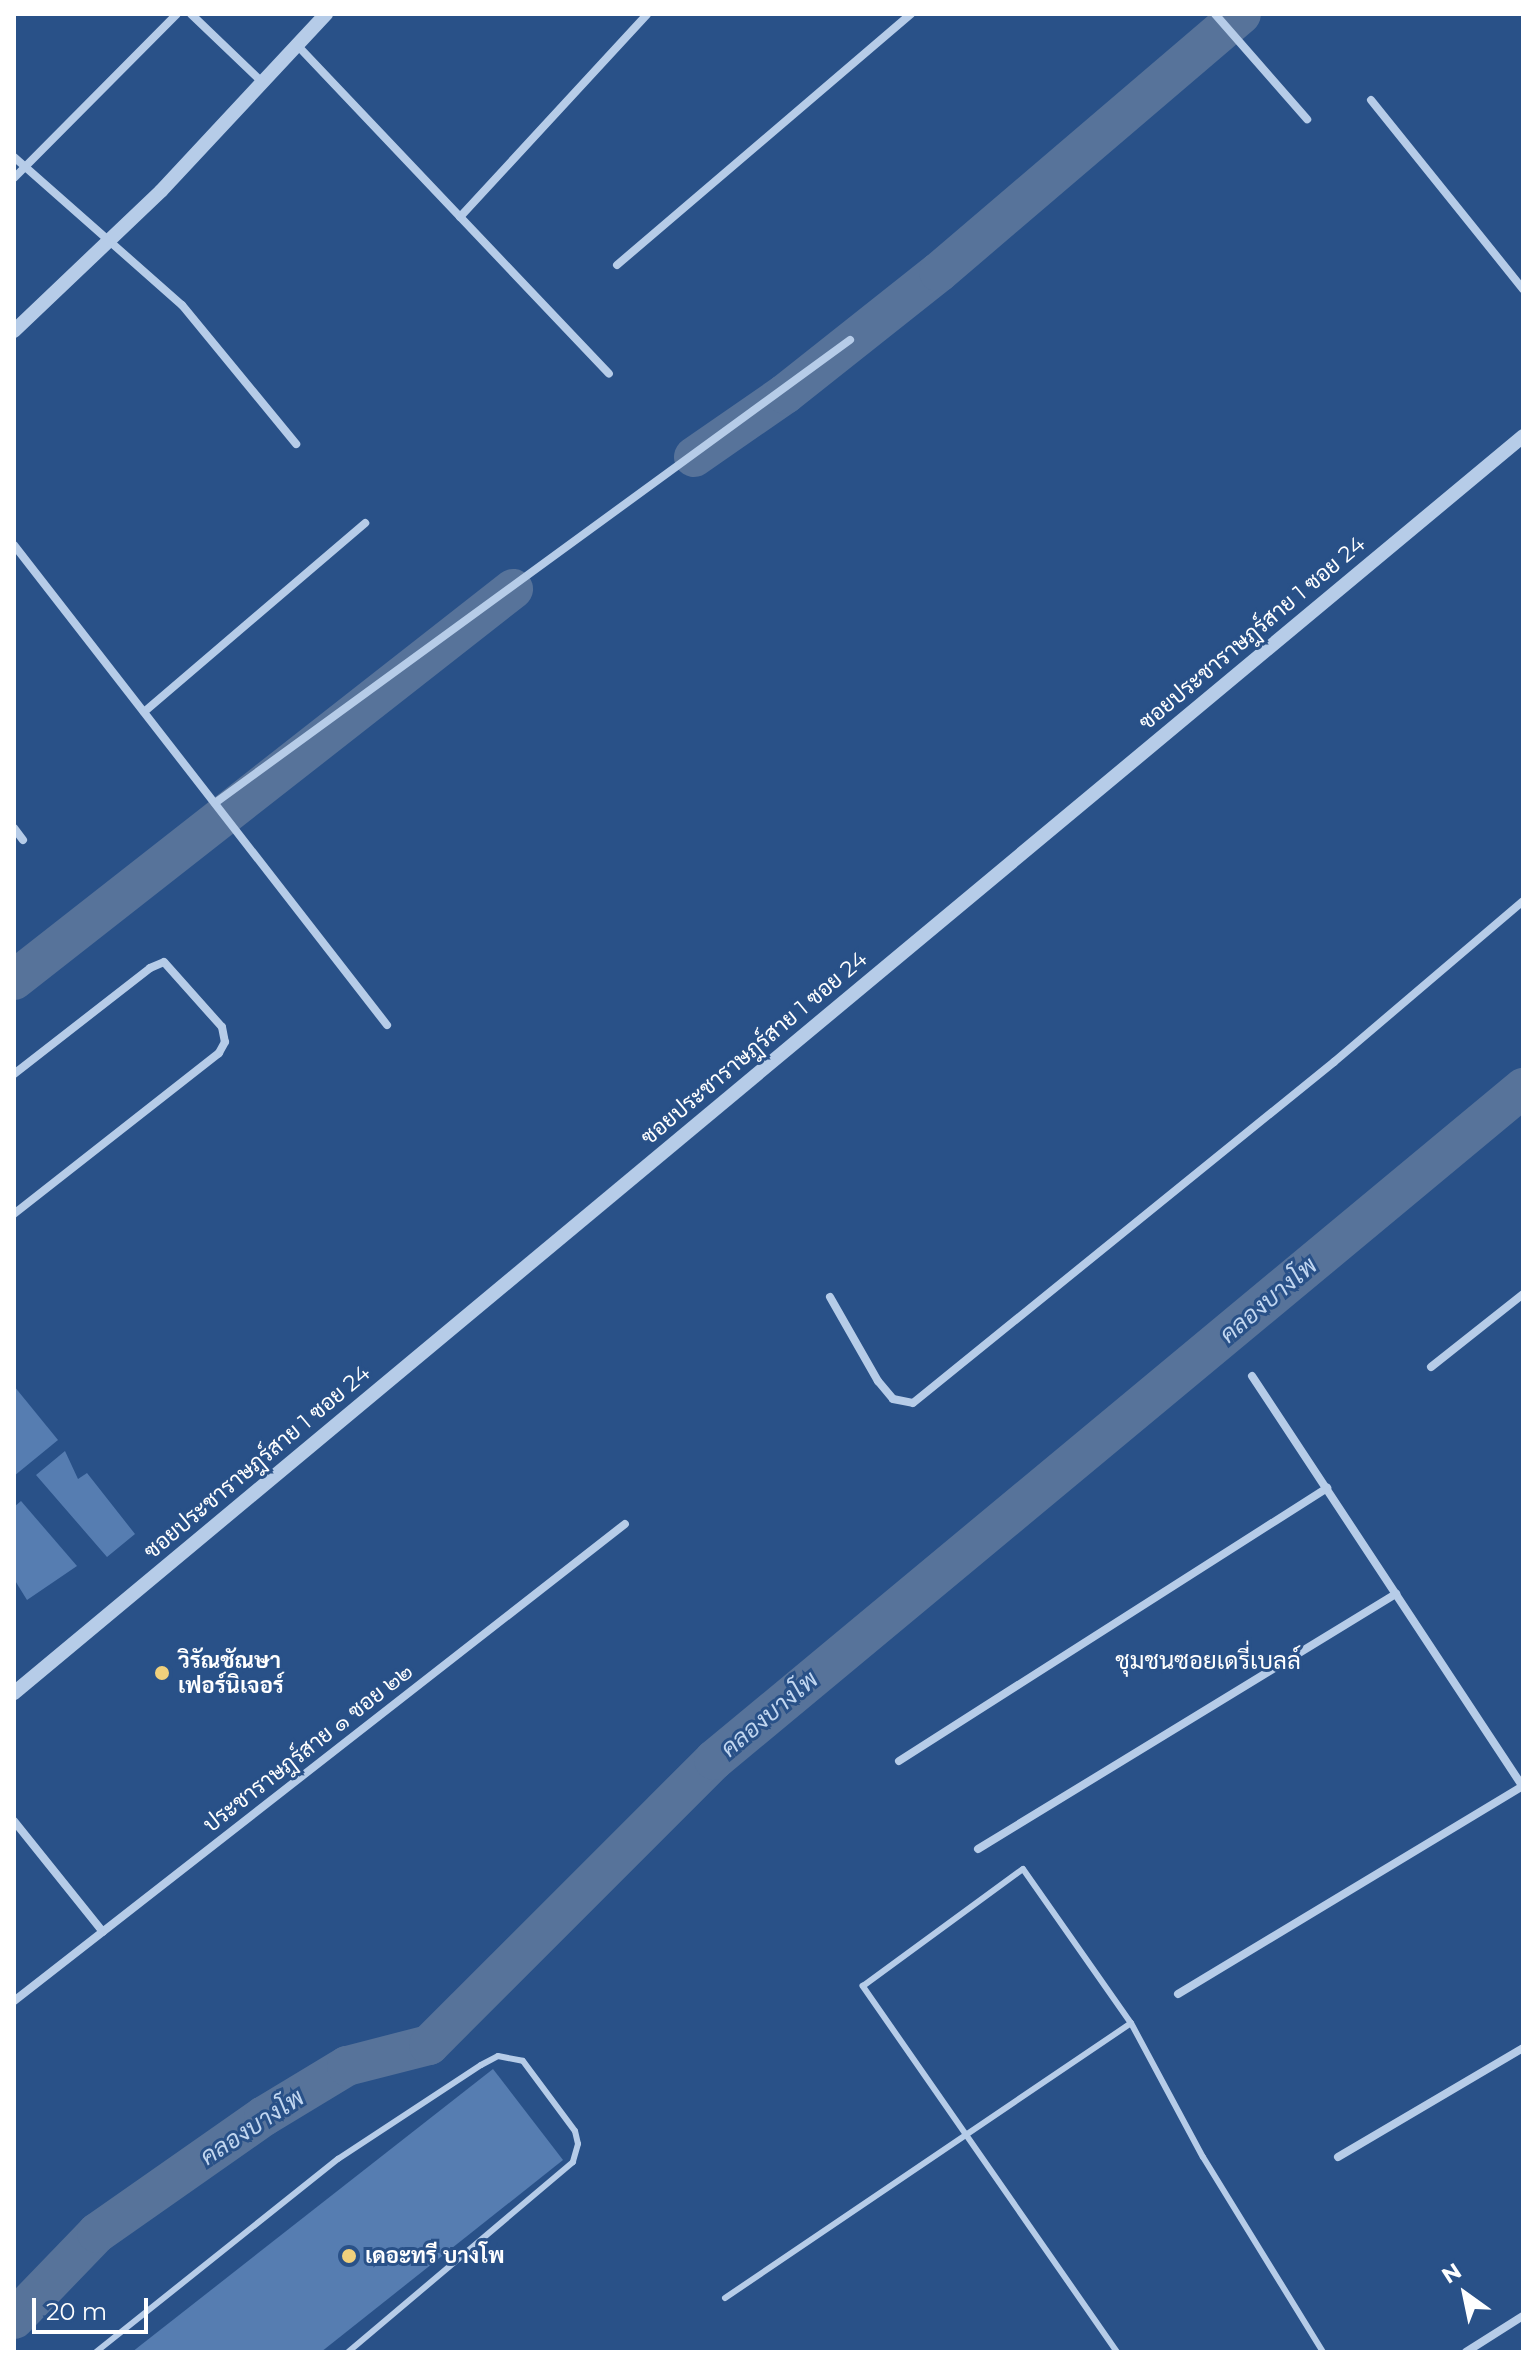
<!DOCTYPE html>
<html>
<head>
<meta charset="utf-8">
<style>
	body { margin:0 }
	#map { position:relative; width:1537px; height:2366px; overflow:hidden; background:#295188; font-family:Montserrat,Sarabun,sans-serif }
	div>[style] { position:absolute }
	.canal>* { height:40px; margin:-20px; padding:0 20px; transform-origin:20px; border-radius:20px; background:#57739a }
	.building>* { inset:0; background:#567db1 }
	.service>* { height:6px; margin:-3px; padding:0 3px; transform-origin:3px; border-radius:3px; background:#b6cce8 }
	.minor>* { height:8px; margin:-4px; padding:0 4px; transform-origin:4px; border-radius:4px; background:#b6cce8 }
	.tertiary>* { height:14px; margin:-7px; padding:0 7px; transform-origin:7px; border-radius:7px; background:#b6cce8 }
	.dots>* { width:22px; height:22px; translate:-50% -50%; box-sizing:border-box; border:4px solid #295188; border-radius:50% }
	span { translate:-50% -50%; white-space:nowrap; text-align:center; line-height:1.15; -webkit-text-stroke:6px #295188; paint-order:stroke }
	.street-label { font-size:22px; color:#fff }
	.poi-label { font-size:22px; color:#fff; font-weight:700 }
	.left { translate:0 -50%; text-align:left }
	.water-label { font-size:24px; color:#c1d6f0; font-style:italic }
	.neighbourhood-label { font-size:24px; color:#fff }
	.frame { position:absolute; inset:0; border:16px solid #fff; pointer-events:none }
	.north { position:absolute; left:1425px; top:2254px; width:80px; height:80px; -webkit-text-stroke:6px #295188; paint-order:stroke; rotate:327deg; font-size:22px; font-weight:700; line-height:32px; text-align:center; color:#fff }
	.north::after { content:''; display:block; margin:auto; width:28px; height:36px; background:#fff; clip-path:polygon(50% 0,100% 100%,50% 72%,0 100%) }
	.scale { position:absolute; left:32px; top:2298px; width:116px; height:36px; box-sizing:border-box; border:4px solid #fff; border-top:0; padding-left:10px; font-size:24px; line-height:28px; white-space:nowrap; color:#fff; -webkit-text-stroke:6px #295188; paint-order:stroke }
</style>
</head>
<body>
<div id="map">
	<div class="canal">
		<i style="left:694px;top:457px;width:111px;rotate:-34.7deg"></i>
		<i style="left:785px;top:394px;width:196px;rotate:-38.4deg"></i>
		<i style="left:939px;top:272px;width:397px;rotate:-40.5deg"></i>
		<i style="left:14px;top:980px;width:634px;rotate:-38.08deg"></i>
		<i style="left:14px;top:2319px;width:120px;rotate:-46deg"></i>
		<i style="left:97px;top:2233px;width:204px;rotate:-35deg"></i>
		<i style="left:264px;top:2116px;width:97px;rotate:-31.1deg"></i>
		<i style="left:347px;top:2066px;width:85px;rotate:-14.4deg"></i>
		<i style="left:429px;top:2045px;width:403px;rotate:-45deg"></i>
		<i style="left:714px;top:1760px;width:1052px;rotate:-39.71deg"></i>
	</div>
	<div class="building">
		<i style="clip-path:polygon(14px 1386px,58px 1440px,14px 1476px)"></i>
		<i style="clip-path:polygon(65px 1451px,78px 1479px,87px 1473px,135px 1534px,107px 1557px,36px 1475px)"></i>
		<i style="clip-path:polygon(21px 1501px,77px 1566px,27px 1600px,14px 1579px,14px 1507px)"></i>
		<i style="clip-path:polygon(493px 2069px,563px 2160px,321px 2352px,132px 2352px)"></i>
	</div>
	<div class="service">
		<i style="left:725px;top:2298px;width:490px;rotate:-34.1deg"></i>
		<i style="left:96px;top:2352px;width:310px;rotate:-38.6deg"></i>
		<i style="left:338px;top:2159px;width:171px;rotate:-33.3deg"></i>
		<i style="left:481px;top:2065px;width:19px;rotate:-28deg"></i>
		<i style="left:498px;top:2056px;width:25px;rotate:11deg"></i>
		<i style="left:523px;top:2061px;width:87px;rotate:53.4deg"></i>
		<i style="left:575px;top:2131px;width:13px;rotate:77deg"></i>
		<i style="left:578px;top:2144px;width:19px;rotate:106deg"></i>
		<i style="left:573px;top:2162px;width:294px;rotate:139.8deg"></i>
		<i style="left:1117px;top:2352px;width:446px;rotate:-124.8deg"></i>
		<i style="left:863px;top:1986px;width:198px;rotate:-36.2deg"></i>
		<i style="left:1023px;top:1869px;width:188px;rotate:55deg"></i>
		<i style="left:1131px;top:2023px;width:152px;rotate:61.8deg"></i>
		<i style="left:1203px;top:2157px;width:229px;rotate:58.4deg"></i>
	</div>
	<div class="minor">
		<i style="left:191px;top:14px;width:98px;rotate:43.8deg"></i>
		<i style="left:1215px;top:14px;width:140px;rotate:48.8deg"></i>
		<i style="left:297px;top:45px;width:453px;rotate:46.5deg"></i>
		<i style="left:1371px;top:100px;width:243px;rotate:51.2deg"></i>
		<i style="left:14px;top:157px;width:224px;rotate:41.4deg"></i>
		<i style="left:182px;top:305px;width:180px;rotate:50.6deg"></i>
		<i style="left:14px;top:178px;width:231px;rotate:-45.2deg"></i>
		<i style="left:460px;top:217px;width:276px;rotate:-47.3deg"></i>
		<i style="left:617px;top:265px;width:387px;rotate:-40.5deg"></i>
		<i style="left:14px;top:545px;width:608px;rotate:52.15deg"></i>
		<i style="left:144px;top:712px;width:291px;rotate:-40.5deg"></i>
		<i style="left:215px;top:803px;width:786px;rotate:-36.1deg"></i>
		<i style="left:14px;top:828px;width:15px;rotate:53deg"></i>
		<i style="left:14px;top:1074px;width:172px;rotate:-37.9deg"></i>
		<i style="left:150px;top:968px;width:15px;rotate:-23deg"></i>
		<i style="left:164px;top:962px;width:87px;rotate:48.3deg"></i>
		<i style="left:222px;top:1027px;width:15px;rotate:79deg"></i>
		<i style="left:225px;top:1042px;width:13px;rotate:119deg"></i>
		<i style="left:219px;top:1053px;width:261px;rotate:141.9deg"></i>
		<i style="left:830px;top:1297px;width:97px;rotate:60.3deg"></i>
		<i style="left:878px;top:1381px;width:23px;rotate:50deg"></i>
		<i style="left:893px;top:1399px;width:20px;rotate:11deg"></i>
		<i style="left:913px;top:1403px;width:542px;rotate:-39.01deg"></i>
		<i style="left:1334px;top:1062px;width:248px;rotate:-40.4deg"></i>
		<i style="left:1431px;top:1367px;width:117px;rotate:-38.4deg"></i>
		<i style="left:1252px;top:1376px;width:492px;rotate:56.6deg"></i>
		<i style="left:899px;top:1761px;width:508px;rotate:-32.53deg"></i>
		<i style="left:14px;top:1821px;width:142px;rotate:51.3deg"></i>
		<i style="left:978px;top:1849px;width:490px;rotate:-31.4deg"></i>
		<i style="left:1178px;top:1994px;width:403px;rotate:-31.1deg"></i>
		<i style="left:14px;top:2001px;width:775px;rotate:-37.98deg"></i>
		<i style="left:1338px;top:2157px;width:215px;rotate:-30.5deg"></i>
		<i style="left:1466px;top:2352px;width:67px;rotate:-32.3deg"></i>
	</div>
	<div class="tertiary">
		<i style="left:14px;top:331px;width:203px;rotate:-43.6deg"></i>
		<i style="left:161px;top:191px;width:242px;rotate:-47deg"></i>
		<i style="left:14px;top:1693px;width:1964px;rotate:-39.79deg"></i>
	</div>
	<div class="dots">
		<i style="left:162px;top:1673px;background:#f0d07c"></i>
		<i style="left:349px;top:2256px;background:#f0d07c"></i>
	</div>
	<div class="street-label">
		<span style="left:1252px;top:633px;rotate:-40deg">ซอยประชาราษฎร์สาย 1 ซอย 24</span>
		<span style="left:754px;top:1048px;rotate:-40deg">ซอยประชาราษฎร์สาย 1 ซอย 24</span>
		<span style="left:257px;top:1462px;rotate:-40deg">ซอยประชาราษฎร์สาย 1 ซอย 24</span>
		<span style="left:308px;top:1748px;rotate:-38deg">ประชาราษฎร์สาย ๑ ซอย ๒๒</span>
	</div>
	<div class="poi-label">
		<span class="left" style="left:178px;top:1673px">วิรัณชัณษา<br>เฟอร์นิเจอร์</span>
		<span class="left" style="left:365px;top:2256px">เดอะทรี บางโพ</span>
	</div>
	<div class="water-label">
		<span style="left:1268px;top:1300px;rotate:-40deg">คลองบางโพ</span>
		<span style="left:769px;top:1714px;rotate:-40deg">คลองบางโพ</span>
		<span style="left:252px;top:2127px;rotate:-33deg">คลองบางโพ</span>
	</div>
	<div class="neighbourhood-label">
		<span style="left:1208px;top:1661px">ชุมชนซอยเดรี่เบลล์</span>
	</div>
	<div class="frame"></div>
	<div class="north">N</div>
	<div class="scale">20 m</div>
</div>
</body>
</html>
